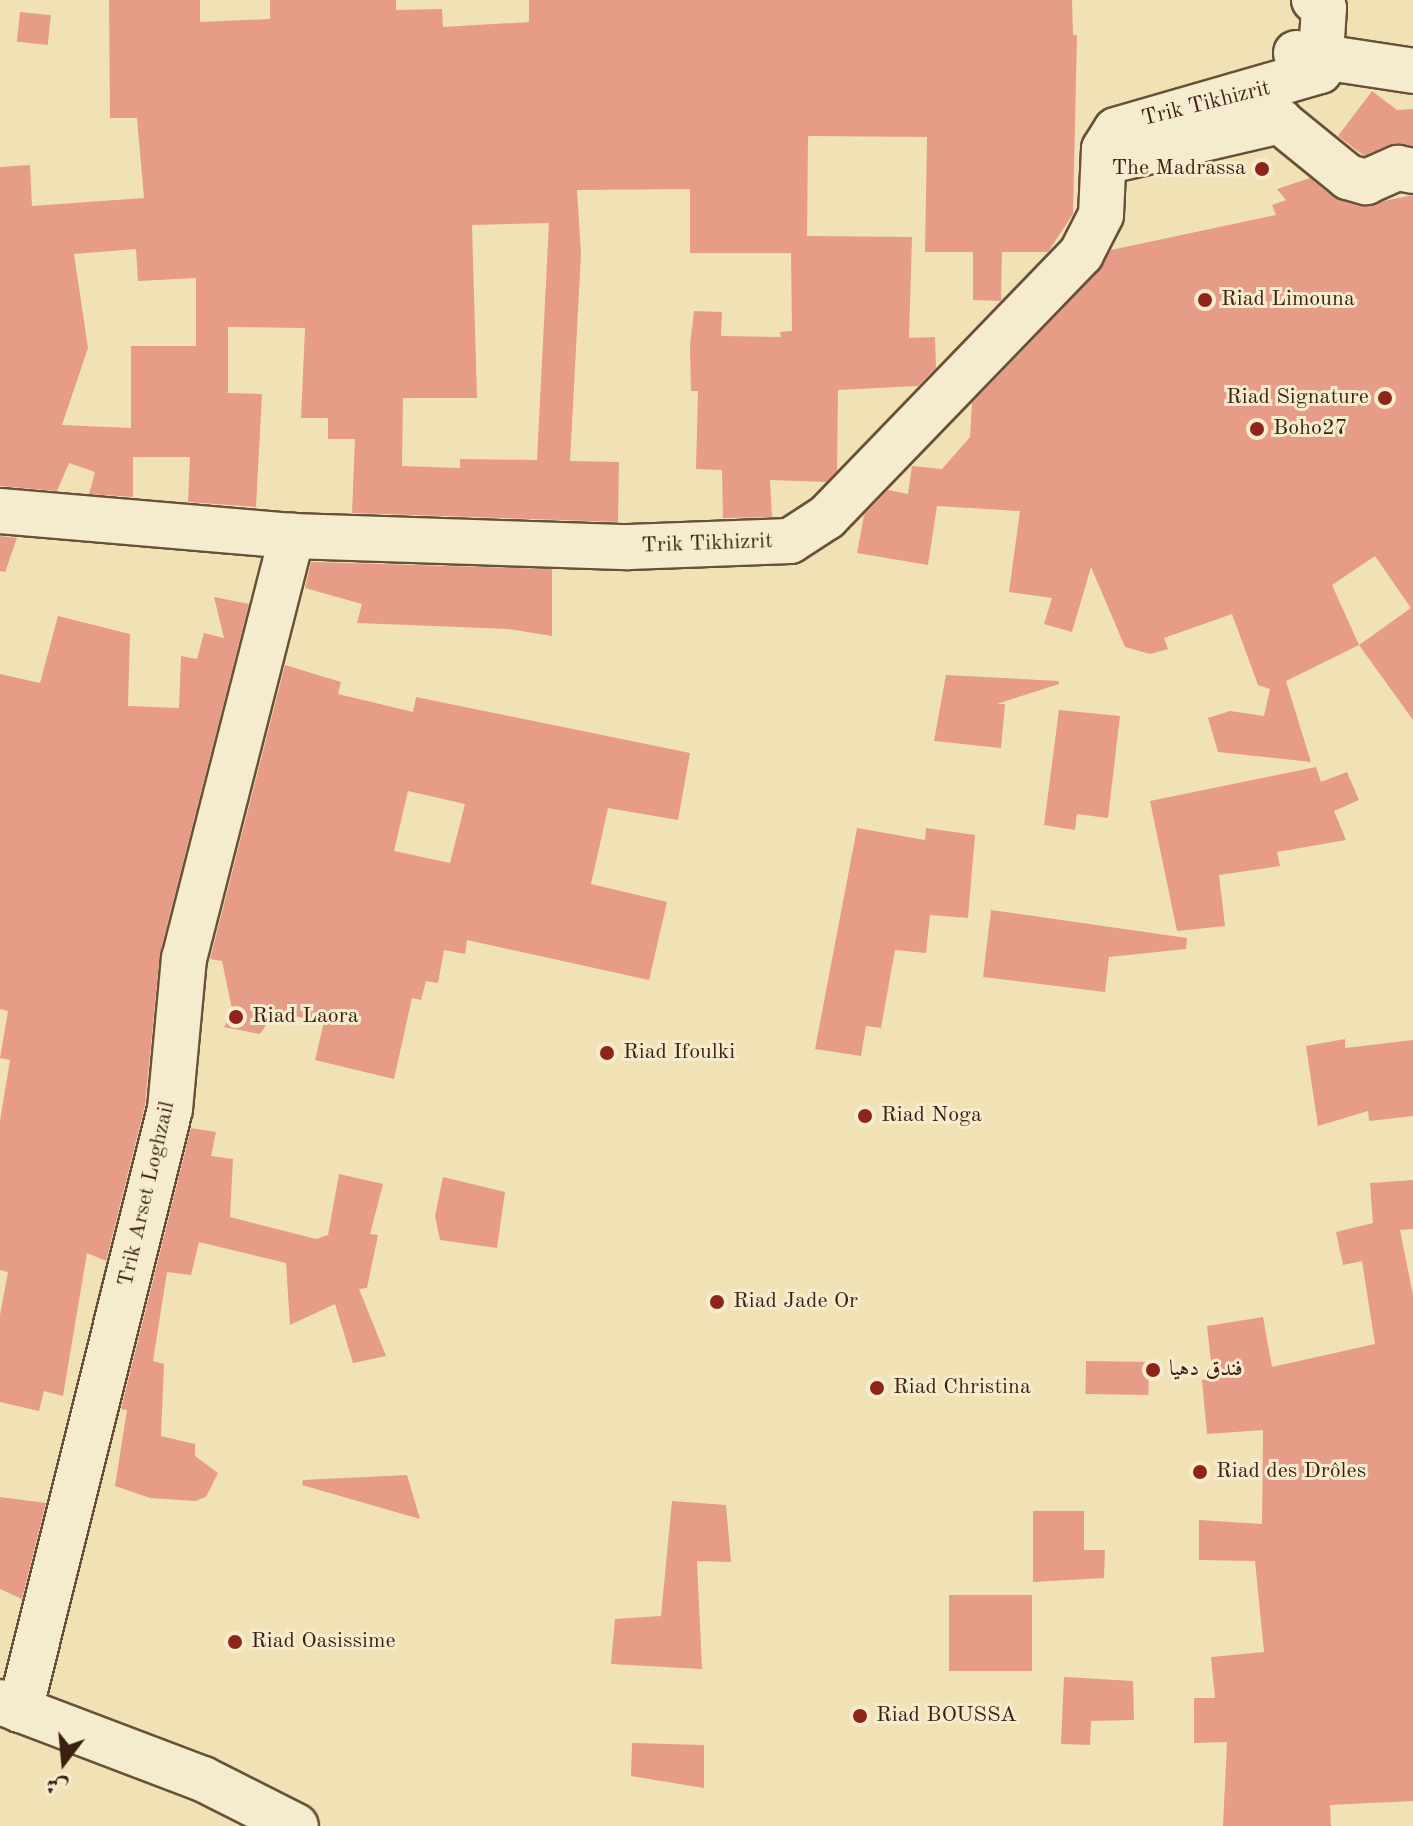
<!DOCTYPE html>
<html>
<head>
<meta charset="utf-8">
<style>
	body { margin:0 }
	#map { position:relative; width:1413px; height:1826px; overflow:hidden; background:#f0e2b5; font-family:"Old Standard TT",Amiri,serif }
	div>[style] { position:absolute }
	.building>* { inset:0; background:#e69c87; transform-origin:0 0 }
	.roads { filter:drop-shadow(2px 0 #695039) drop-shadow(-2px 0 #695039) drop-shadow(0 2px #695039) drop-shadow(0 -2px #695039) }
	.minor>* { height:44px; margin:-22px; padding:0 22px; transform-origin:22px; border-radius:22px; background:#f5eccf }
	.dots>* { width:22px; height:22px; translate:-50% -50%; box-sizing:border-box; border:4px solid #f5eccf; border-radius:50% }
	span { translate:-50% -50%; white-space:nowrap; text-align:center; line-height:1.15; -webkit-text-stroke:6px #f5eccf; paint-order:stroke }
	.street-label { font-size:22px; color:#3c1f10 }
	.poi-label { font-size:22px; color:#3c1f10 }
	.right { translate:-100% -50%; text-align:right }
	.left { translate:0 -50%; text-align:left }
	.north { position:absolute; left:24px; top:1722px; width:80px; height:80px; -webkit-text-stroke:6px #f5eccf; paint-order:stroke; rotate:196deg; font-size:22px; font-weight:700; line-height:32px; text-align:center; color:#3c1f10 }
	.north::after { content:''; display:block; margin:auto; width:28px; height:36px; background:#3c1f10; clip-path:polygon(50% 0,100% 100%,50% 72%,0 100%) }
</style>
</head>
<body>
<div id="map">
	<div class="building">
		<i style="clip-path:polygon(evenodd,109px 0,200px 0,200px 22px,270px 19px,270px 0,396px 0,396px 10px,442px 9px,443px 27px,529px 22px,529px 0,1072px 0,1073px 35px,1077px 35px,1073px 214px,1048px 252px,1002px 252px,1001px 301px,973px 300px,973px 252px,925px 252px,927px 137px,808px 136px,807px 236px,912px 237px,909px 338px,935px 337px,936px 368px,918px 386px,838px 390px,837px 471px,826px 482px,770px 480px,772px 517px,723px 518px,722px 470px,696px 469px,698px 391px,691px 391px,690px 345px,694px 311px,722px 312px,721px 336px,781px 337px,780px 332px,792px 331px,791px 253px,690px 253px,690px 189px,577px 190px,581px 254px,570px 461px,619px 462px,618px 522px,352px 513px,355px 439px,328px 439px,328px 418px,301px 418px,305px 328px,228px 327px,228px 393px,262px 394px,256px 507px,188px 502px,190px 457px,133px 457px,133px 497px,89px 494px,95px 472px,69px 463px,57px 491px,0 486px,0 167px,30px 165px,32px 206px,144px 198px,137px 118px,110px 118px,109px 0,549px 223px,537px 460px,460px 459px,460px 468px,402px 466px,403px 398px,477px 398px,472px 225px,549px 223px,109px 0,136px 249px,138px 281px,196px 278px,196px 346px,131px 346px,131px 428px,62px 425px,88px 348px,74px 254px,136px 249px)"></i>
		<i style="left:20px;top:12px;width:31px;height:30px;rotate:6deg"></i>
		<i style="clip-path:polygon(1372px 91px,1397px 110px,1413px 109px,1413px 146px,1389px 145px,1364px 156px,1338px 136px)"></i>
		<i style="clip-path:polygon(evenodd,1310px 178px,1333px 197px,1359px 206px,1413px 195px,1413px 720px,1359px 645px,1286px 681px,1311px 762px,1218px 752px,1208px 718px,1230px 711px,1264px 716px,1270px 689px,1258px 685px,1232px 614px,1164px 638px,1168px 649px,1150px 654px,1125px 647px,1091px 567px,1072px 632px,1044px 624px,1052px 598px,1009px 592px,1020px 511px,937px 506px,928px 565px,857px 553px,864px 515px,888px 490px,908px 494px,912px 466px,942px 469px,970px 437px,972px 403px,1099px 271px,1111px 250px,1276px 215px,1272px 205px,1286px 200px,1277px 189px,1310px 178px,1375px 556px,1411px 608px,1359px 645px,1332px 585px,1375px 556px)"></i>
		<i style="clip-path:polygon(0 536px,17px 538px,5px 572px,0 571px)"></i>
		<i style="clip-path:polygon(311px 562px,552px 569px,552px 636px,509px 629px,357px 623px,362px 604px,305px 588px)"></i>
		<i style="clip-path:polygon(214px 597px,249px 604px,160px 953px,145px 1105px,106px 1261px,87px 1253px,63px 1396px,44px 1391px,39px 1411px,0 1402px,0 1315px,8px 1272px,0 1270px,0 1121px,10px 1060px,0 1058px,8px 1011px,0 1009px,0 674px,40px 683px,58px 616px,130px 634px,128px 706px,179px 708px,181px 656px,197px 659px,204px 633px,224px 638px)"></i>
		<i style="clip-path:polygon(evenodd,285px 665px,341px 682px,338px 694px,413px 712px,416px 697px,690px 753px,678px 820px,608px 808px,591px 884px,667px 902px,649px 980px,467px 940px,465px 954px,444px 950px,438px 983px,426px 981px,421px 1000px,412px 998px,394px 1079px,315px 1060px,324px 1022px,275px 1012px,260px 1034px,224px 1027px,233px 1014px,222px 961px,210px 959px,285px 665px,408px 791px,465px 804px,450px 863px,394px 851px,408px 791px)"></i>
		<i style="clip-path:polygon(946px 675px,1059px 681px,1059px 684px,997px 704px,1005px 704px,1001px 748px,934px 741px)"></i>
		<i style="clip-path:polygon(1059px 710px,1120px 716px,1108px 818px,1077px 814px,1075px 830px,1044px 825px)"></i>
		<i style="clip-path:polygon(1316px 767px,1321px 782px,1347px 772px,1359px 800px,1334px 811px,1346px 840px,1277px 852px,1280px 866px,1219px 875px,1225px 926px,1177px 931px,1150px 801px)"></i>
		<i style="clip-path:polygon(857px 828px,925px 840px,926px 828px,975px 835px,968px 918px,930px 915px,926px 953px,895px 950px,881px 1028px,866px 1026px,861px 1056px,815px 1049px)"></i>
		<i style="clip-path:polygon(991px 910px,1187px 938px,1186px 949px,1109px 957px,1105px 992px,983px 977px)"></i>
		<i style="clip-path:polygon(1345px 1039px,1345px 1048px,1413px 1040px,1413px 1116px,1369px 1121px,1368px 1111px,1318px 1126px,1306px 1046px)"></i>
		<i style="clip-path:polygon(191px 1128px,216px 1132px,211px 1156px,233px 1159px,230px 1217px,316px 1239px,328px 1235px,339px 1174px,383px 1184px,370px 1234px,378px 1235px,367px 1288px,359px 1289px,386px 1356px,353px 1363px,335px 1304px,290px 1325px,286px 1263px,199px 1242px,191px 1275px,167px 1272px,153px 1361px,164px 1364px,161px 1436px,195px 1444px,195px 1456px,218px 1473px,206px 1497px,195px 1501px,150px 1498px,115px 1486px,127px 1410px,121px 1409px)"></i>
		<i style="clip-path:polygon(443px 1177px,505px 1192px,497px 1248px,440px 1240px,435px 1216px)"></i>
		<i style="clip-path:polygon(1413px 1180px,1413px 1229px,1400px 1230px,1413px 1295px,1413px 1801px,1330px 1805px,1331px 1826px,1223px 1826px,1227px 1742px,1194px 1743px,1194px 1698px,1215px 1698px,1211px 1657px,1264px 1652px,1255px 1561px,1199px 1560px,1199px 1520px,1262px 1524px,1263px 1430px,1207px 1434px,1202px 1380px,1213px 1379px,1207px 1326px,1263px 1317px,1272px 1367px,1375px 1344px,1362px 1261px,1343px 1265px,1336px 1232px,1373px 1223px,1370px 1183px)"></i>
		<i style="left:1086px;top:1361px;width:63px;height:33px;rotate:1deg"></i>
		<i style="clip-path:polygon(407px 1475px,420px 1519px,302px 1485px,303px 1480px)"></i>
		<i style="clip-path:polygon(0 1497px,46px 1503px,22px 1599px,0 1589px)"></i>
		<i style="clip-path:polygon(672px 1501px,726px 1505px,731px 1562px,697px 1561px,702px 1669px,611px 1664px,615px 1619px,661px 1616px)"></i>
		<i style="clip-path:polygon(1033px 1511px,1084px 1511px,1084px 1550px,1105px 1550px,1104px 1578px,1033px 1582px)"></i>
		<i style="left:949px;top:1595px;width:83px;height:76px"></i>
		<i style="clip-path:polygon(1064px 1677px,1133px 1681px,1134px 1720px,1091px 1721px,1090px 1745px,1061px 1744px)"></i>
		<i style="clip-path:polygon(632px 1743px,704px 1745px,704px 1788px,631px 1776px)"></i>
	</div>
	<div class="roads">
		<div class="minor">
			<i style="left:1296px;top:53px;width:118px;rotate:8.7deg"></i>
			<i style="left:1246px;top:94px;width:132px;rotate:39.1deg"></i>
			<i style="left:1348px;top:177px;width:19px;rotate:16deg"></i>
			<i style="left:1366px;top:182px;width:35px;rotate:-24deg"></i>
			<i style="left:1398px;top:168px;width:15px;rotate:11deg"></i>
			<i style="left:1104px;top:162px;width:181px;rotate:-13.1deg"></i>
			<i style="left:0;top:511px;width:293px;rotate:4.9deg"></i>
			<i style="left:292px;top:536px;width:337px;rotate:1.9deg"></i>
			<i style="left:629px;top:547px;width:161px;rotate:-2.1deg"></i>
			<i style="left:790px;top:541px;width:44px;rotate:-33deg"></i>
			<i style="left:827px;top:517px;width:366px;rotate:-46deg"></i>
			<i style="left:1081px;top:254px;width:44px;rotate:-62.9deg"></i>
			<i style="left:1101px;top:215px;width:66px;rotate:-87.4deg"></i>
			<i style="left:1104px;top:149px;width:22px;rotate:-58deg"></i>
			<i style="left:1116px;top:130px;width:212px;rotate:-16.1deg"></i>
			<i style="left:1320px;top:71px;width:63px;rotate:-86.4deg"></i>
			<i style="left:1324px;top:8px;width:13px;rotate:-141deg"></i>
			<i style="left:0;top:1702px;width:217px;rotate:20.8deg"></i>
			<i style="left:203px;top:1779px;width:104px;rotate:26.8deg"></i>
			<i style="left:20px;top:1710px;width:619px;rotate:-75.99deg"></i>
			<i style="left:170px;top:1109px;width:151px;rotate:-84.7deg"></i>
			<i style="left:184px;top:959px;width:437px;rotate:-75.7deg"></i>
		</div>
	</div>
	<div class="dots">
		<i style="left:1262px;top:169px;background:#8f2418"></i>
		<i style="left:1205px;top:300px;background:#8f2418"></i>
		<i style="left:1385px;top:398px;background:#8f2418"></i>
		<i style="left:1257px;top:429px;background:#8f2418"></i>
		<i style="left:236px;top:1017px;background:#8f2418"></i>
		<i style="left:607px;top:1053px;background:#8f2418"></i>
		<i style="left:865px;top:1116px;background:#8f2418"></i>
		<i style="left:717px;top:1302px;background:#8f2418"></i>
		<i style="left:1153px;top:1370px;background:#8f2418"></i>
		<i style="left:877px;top:1388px;background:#8f2418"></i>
		<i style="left:1200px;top:1472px;background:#8f2418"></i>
		<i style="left:235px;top:1642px;background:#8f2418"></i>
		<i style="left:860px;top:1716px;background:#8f2418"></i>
	</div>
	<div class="street-label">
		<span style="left:1206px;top:104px;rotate:-14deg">Trik Tikhizrit</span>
		<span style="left:707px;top:544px;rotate:-2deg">Trik Tikhizrit</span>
		<span style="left:147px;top:1194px;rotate:-77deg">Trik Arset Loghzail</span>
	</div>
	<div class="poi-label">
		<span class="right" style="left:1246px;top:169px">The Madrassa</span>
		<span class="left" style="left:1221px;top:300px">Riad Limouna</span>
		<span class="right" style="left:1369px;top:398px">Riad Signature</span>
		<span class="left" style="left:1273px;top:429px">Boho27</span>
		<span class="left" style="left:252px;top:1017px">Riad Laora</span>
		<span class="left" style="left:623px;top:1053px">Riad Ifoulki</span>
		<span class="left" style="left:881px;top:1116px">Riad Noga</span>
		<span class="left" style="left:733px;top:1302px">Riad Jade Or</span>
		<span class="left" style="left:1169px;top:1370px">فندق دهيا</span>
		<span class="left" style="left:893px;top:1388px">Riad Christina</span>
		<span class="left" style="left:1216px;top:1472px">Riad des Drôles</span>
		<span class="left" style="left:251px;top:1642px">Riad Oasissime</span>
		<span class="left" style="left:876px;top:1716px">Riad BOUSSA</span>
	</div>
	<div class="north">ش</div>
</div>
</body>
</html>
